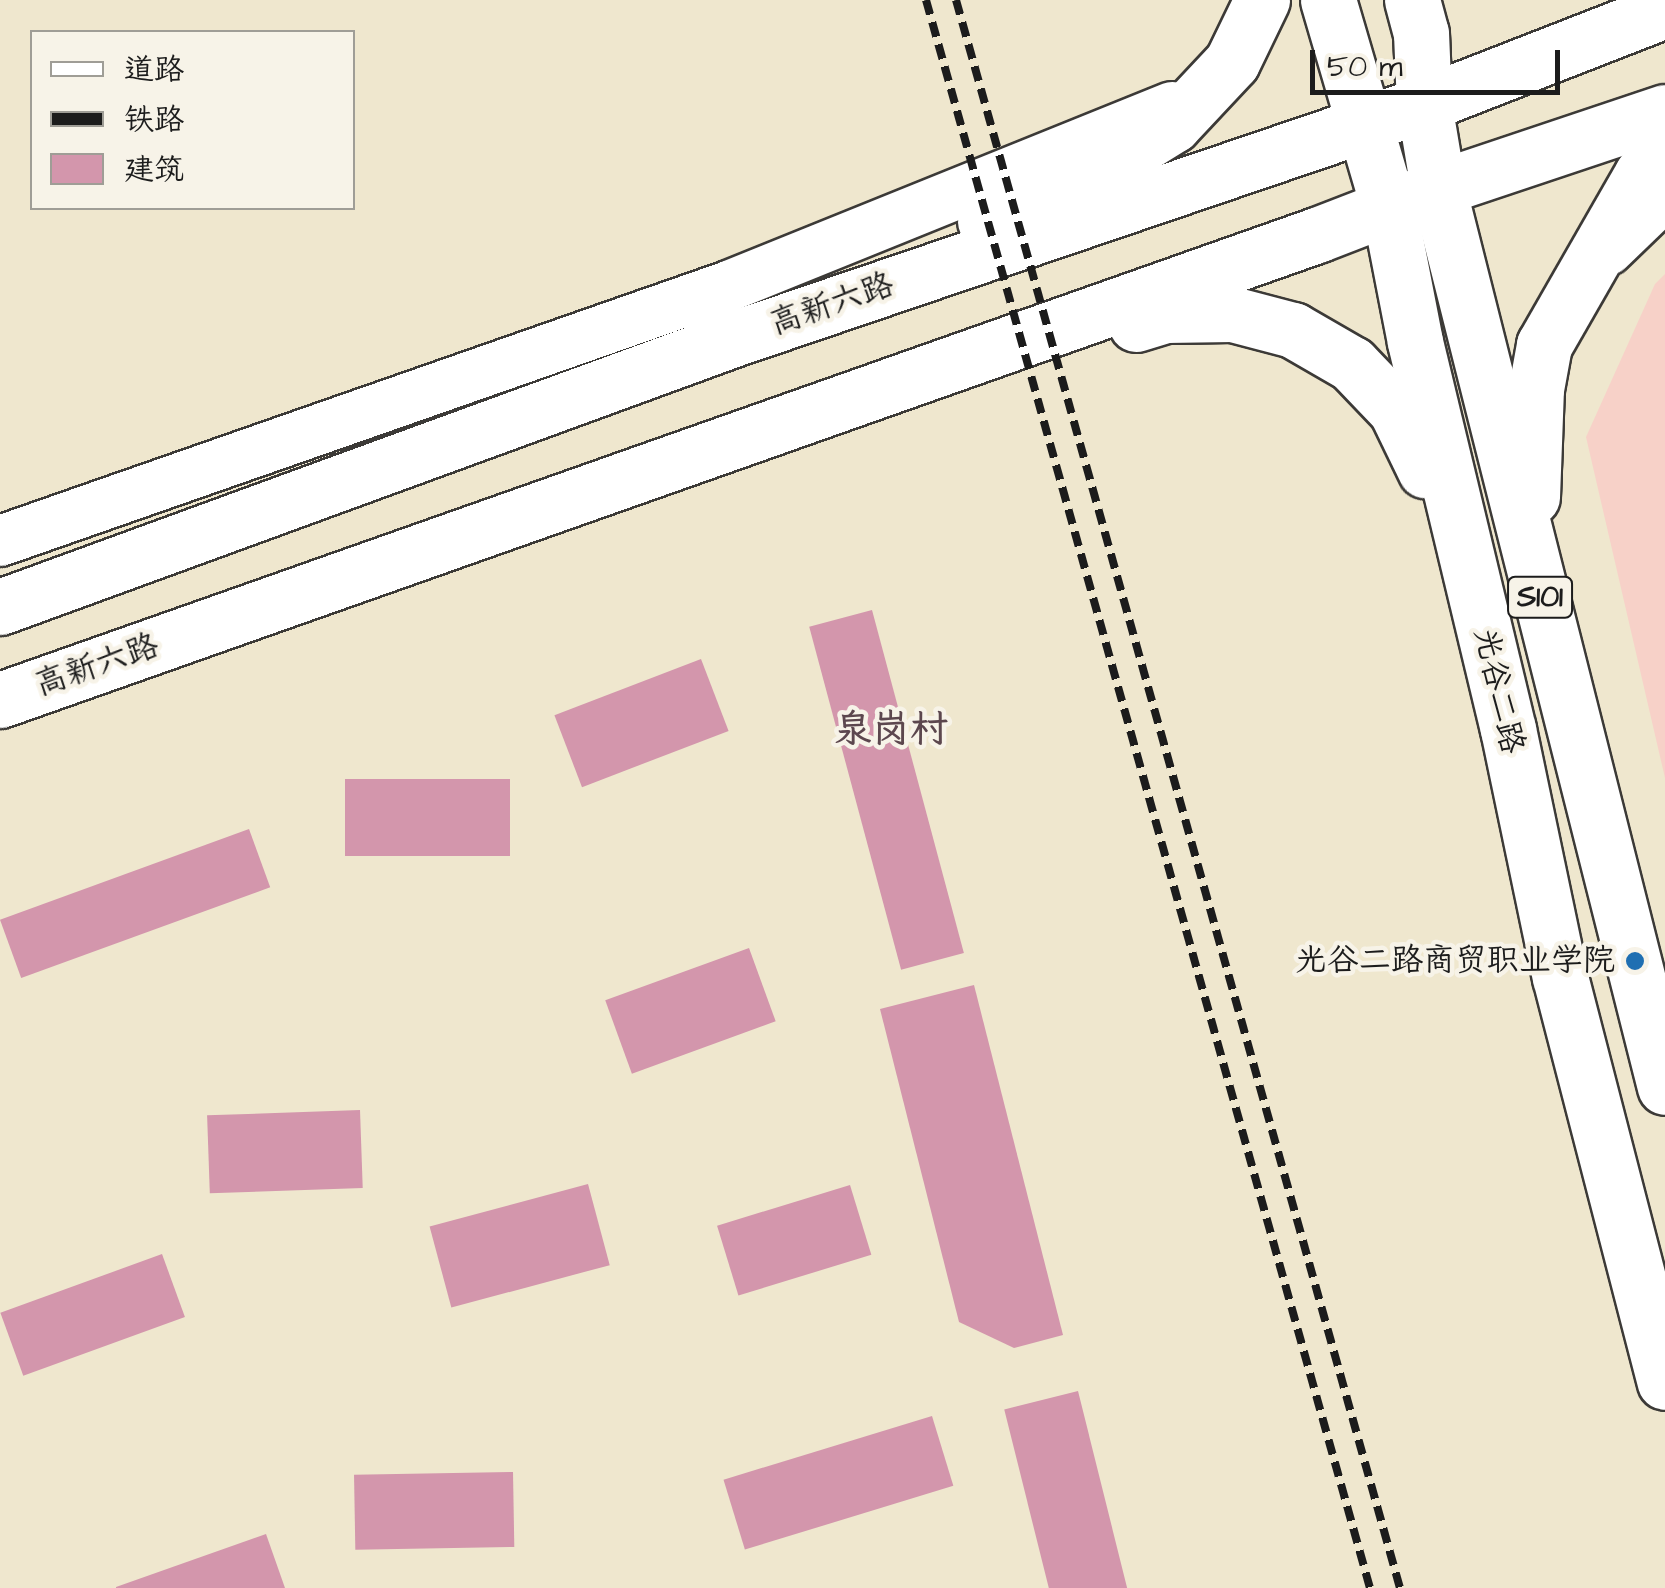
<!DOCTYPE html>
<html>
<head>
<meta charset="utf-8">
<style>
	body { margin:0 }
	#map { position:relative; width:1665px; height:1588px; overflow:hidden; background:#efe7ce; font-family:"Architects Daughter","LXGW WenKai TC",sans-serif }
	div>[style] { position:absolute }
	.built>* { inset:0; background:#f7d1c8 }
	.building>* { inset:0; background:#d396ac; transform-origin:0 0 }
	.roads { filter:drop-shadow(2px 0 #3c3a37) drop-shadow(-2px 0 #3c3a37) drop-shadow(0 2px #3c3a37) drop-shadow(0 -2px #3c3a37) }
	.minor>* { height:50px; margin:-25px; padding:0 25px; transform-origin:25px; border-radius:25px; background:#fff }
	.major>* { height:55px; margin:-27.5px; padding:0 27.5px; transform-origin:27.5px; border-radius:27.5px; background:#fff }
	.rail>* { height:8px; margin-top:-4px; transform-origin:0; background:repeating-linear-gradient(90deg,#1c1c1c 0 15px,transparent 0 23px) }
	.dots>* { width:28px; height:28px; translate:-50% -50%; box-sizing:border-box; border:5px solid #f7f3e8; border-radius:50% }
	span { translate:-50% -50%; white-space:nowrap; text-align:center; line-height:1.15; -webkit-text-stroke:9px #f7f3e8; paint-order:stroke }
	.shield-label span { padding:2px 8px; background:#f7f3e8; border:2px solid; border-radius:8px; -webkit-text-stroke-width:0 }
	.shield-label { font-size:30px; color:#1c1c1c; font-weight:700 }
	.street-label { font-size:32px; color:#1c1c1c }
	.poi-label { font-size:32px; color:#1c1c1c }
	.right { translate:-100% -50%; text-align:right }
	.quarter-label { font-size:38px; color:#5c474e; font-weight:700 }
	.legend { position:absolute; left:30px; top:30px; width:325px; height:180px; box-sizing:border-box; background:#f7f3e8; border:2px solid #9f9d96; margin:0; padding:12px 18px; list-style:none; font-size:30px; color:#1c1c1c }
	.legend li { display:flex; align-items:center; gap:20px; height:50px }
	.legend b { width:50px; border:2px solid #9f9d96 }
	.scale { position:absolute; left:1310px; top:50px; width:250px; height:45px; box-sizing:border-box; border:5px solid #1c1c1c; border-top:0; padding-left:12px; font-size:30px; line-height:35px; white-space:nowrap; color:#1c1c1c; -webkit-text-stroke:8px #f7f3e8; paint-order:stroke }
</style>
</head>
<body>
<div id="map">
	<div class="built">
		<i style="clip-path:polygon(1665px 274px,1665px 778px,1586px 437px,1655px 284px)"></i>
	</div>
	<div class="building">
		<i style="left:872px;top:610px;width:355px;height:65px;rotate:75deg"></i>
		<i style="left:701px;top:659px;width:77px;height:157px;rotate:69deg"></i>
		<i style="left:345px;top:779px;width:165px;height:77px"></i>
		<i style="left:249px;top:829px;width:62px;height:265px;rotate:70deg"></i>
		<i style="left:749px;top:948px;width:78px;height:153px;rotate:70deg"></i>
		<i style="clip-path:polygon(974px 985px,1063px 1335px,1014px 1348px,959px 1322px,880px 1009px)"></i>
		<i style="left:360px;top:1110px;width:78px;height:153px;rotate:88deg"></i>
		<i style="left:588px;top:1184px;width:84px;height:164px;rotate:75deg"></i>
		<i style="left:850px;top:1185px;width:73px;height:139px;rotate:73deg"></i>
		<i style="left:162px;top:1254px;width:67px;height:172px;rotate:70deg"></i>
		<i style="left:1078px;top:1391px;width:203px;height:76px;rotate:76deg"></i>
		<i style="left:932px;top:1416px;width:73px;height:218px;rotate:73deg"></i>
		<i style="left:513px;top:1472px;width:75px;height:159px;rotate:89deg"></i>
		<i style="clip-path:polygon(266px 1534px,285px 1588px,116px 1588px,116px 1587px)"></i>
	</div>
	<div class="roads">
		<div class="minor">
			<i style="left:1608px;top:250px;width:79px;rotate:-44deg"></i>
			<i style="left:0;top:541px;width:772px;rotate:-19.28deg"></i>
			<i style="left:729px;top:286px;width:478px;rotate:-22deg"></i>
		</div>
		<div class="major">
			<i style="left:1328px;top:0;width:217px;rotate:73.7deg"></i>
			<i style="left:1389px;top:208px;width:136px;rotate:79deg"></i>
			<i style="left:1415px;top:342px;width:398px;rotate:76.5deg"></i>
			<i style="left:1508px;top:729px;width:253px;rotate:78.2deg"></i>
			<i style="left:1560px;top:977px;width:418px;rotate:75.5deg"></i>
			<i style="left:1412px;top:0;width:34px;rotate:75deg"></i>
			<i style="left:1421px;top:33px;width:71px;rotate:87.6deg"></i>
			<i style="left:1424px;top:104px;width:85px;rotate:80.5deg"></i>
			<i style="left:1438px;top:188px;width:927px;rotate:75.83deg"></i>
			<i style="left:985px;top:221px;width:153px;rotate:-25.2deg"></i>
			<i style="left:1123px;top:156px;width:59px;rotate:-31.8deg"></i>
			<i style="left:1173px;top:125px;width:86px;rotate:-46.9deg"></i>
			<i style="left:1232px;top:62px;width:69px;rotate:-64.2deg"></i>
			<i style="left:1136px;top:324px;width:30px;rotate:-17deg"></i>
			<i style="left:1165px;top:315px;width:67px;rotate:-0.9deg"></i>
			<i style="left:1232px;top:314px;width:63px;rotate:14.7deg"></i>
			<i style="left:1293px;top:330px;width:68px;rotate:30deg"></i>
			<i style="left:1352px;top:364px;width:64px;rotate:46.3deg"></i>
			<i style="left:1396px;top:410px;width:67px;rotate:64.2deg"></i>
			<i style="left:1532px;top:497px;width:108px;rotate:-87.9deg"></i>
			<i style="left:1536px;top:389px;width:45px;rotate:-79.7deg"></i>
			<i style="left:1544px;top:345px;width:197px;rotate:-60.2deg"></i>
			<i style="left:1642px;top:174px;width:28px;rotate:-35deg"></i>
			<i style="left:0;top:607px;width:784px;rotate:-20.08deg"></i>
			<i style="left:736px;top:338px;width:727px;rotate:-18.78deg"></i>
			<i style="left:1424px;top:104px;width:259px;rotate:-21.3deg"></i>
			<i style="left:0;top:700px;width:1397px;rotate:-19.45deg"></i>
			<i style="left:1317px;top:235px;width:130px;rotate:-21.2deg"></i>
			<i style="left:1438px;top:188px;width:239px;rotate:-18.5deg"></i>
		</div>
	</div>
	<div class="rail">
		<i style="left:926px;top:0;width:1649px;rotate:74.38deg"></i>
		<i style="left:956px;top:0;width:1649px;rotate:74.38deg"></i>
	</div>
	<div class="dots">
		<i style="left:1635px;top:961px;background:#1f6fb2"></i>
	</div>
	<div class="shield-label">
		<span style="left:1540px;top:597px">S101</span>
	</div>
	<div class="street-label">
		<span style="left:832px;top:305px;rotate:-19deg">高新六路</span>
		<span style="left:97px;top:666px;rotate:-19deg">高新六路</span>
		<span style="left:1498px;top:691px;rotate:77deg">光谷二路</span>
	</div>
	<div class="poi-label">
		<span class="right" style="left:1615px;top:961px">光谷二路商贸职业学院</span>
	</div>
	<div class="quarter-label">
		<span style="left:891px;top:731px">泉岗村</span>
	</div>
	<ul class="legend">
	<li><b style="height:12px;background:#fff"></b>道路</li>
	<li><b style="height:12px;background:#1c1c1c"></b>铁路</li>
	<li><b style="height:28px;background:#d396ac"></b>建筑</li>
	</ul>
	<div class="scale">50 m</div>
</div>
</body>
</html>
